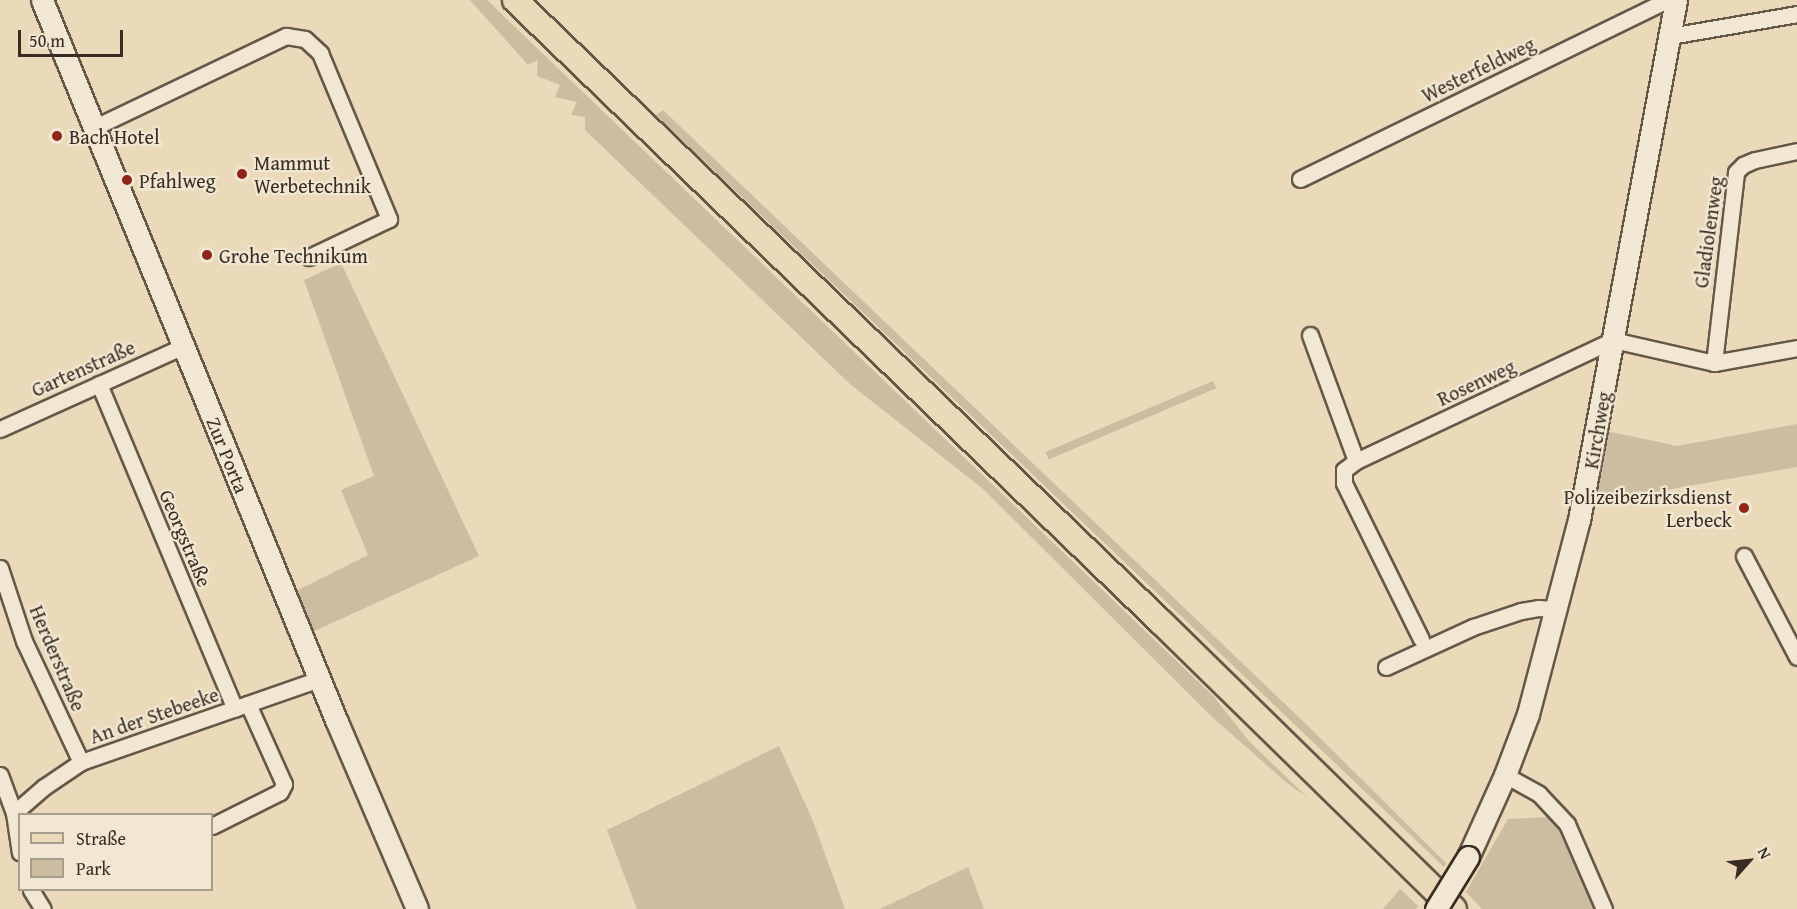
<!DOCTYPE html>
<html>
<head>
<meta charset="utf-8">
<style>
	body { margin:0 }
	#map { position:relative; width:1797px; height:909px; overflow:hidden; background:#eadaba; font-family:"Gentium Book Plus",serif }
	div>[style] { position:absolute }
	.green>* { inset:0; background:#ccbda0; transform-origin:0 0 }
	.roads { filter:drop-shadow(2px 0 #655849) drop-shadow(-2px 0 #655849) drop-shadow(0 2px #655849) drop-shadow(0 -2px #655849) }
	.street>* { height:15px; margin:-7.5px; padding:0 7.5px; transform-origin:7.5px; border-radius:7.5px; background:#f1e7d2 }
	.secondary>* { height:21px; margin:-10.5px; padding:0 10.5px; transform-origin:10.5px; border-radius:10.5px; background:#f1e7d2 }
	.primary>* { height:24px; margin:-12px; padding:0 12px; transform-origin:12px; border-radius:12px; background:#eadaba }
	.bridges { filter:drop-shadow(2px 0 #392d23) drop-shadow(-2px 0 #392d23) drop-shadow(0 2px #392d23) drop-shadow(0 -2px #392d23) }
	.secondary-bridge>* { height:21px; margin:-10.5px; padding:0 10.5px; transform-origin:10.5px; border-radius:10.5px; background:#f1e7d2 }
	.dots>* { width:16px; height:16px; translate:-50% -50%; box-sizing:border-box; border:3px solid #f1e7d2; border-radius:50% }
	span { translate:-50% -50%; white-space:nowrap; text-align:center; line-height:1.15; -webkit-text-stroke:4.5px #f1e7d2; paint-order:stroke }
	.street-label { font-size:20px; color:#392d23 }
	.poi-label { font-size:20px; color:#392d23 }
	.left { translate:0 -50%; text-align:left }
	.right { translate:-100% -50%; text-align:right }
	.legend { position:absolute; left:18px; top:813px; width:195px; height:78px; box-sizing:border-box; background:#f1e7d2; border:2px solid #a79d8c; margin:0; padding:8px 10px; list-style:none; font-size:18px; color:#392d23 }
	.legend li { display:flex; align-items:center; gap:12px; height:30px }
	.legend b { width:30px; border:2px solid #a79d8c }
	.north { position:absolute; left:1719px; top:831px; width:60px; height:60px; -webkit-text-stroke:4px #f1e7d2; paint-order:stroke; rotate:63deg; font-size:16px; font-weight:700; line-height:24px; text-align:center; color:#392d23 }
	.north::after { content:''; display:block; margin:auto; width:21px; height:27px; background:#392d23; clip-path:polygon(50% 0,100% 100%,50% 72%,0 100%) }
	.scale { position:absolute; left:18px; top:30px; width:105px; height:27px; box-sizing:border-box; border:3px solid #392d23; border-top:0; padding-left:8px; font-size:18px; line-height:21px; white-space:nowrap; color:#392d23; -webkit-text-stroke:4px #f1e7d2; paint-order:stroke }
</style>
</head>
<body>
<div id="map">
	<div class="green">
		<i style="clip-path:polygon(470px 0,487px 0,1214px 697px,1249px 741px,1308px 798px,1287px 783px,1211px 716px,983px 489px,850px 384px,585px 130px,585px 117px,571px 115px,577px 102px,555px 97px,560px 85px,537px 76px,538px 60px,528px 65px)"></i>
		<i style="clip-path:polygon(663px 110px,1308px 726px,1446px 863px,1444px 867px,656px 115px)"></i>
		<i style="clip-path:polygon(341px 263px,479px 556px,308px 634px,292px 593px,368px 555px,341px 490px,374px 476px,304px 280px)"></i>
		<i style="left:1213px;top:381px;width:8px;height:182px;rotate:67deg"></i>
		<i style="clip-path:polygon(1797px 424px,1797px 467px,1592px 503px,1607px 431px,1677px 446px)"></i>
		<i style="clip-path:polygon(779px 746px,813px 821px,845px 909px,637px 909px,607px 830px)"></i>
		<i style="clip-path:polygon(1550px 817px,1571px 823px,1610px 909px,1482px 909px,1466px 892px,1508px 819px)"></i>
		<i style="clip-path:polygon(968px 867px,984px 909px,880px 909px)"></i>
		<i style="clip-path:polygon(1400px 889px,1418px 906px,1416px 909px,1383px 909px)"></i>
	</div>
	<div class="roads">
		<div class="street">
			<i style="left:1670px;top:36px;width:129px;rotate:-9.8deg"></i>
			<i style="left:93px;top:128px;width:214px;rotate:-25.5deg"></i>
			<i style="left:286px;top:36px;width:19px;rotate:9deg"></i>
			<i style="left:305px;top:39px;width:21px;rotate:43deg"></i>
			<i style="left:320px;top:53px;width:180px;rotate:67.4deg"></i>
			<i style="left:389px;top:219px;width:89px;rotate:154.6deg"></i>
			<i style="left:1300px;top:179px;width:404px;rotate:-26deg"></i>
			<i style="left:1663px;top:2px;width:13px;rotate:4deg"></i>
			<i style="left:1310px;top:335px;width:134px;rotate:69.9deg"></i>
			<i style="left:1714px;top:363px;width:192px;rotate:-83.4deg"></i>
			<i style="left:1736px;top:172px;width:10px;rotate:-45deg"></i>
			<i style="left:1743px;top:165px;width:13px;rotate:-23deg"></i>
			<i style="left:1755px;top:160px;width:43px;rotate:-12.1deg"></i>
			<i style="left:99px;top:384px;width:352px;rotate:67.3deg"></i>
			<i style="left:0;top:429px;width:202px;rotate:-24.3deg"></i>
			<i style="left:1744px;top:556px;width:114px;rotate:62.3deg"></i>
			<i style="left:0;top:568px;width:77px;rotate:71.8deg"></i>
			<i style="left:24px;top:641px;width:134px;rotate:64.8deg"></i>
			<i style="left:1421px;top:639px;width:174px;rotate:-116.3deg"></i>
			<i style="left:1344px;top:483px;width:13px;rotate:-90deg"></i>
			<i style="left:1344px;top:470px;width:15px;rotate:-37deg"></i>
			<i style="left:1356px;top:461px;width:284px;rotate:-25.2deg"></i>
			<i style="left:1613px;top:340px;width:104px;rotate:12.8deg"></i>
			<i style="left:1714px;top:363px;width:84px;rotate:-10.2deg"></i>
			<i style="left:1386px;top:667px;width:96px;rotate:-24.7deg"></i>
			<i style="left:1473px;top:627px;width:51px;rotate:-18.4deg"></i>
			<i style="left:1521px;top:611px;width:17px;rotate:-10deg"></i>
			<i style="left:1538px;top:608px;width:17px;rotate:3deg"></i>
			<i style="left:0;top:775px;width:40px;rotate:69.8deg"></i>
			<i style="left:14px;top:813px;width:40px;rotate:81.5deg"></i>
			<i style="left:1505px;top:775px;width:39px;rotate:29deg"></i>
			<i style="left:1539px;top:794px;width:41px;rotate:47deg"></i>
			<i style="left:1567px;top:824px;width:93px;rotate:66.5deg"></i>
			<i style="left:14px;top:813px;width:40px;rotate:-41deg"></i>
			<i style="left:44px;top:787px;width:45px;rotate:-34deg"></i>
			<i style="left:81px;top:762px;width:252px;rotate:-19.2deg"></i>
			<i style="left:212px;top:826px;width:76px;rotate:-26.6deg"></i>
			<i style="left:280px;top:792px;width:9px;rotate:-63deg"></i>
			<i style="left:284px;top:784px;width:88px;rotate:-114.2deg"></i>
			<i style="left:31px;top:890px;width:22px;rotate:58deg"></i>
		</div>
		<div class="secondary">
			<i style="left:42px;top:0;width:780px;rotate:67.78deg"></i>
			<i style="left:337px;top:722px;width:203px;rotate:66.8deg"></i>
			<i style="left:1468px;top:857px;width:90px;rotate:-65.7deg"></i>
			<i style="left:1505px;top:775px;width:65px;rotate:-69.3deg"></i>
			<i style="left:1528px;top:714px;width:201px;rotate:-75.3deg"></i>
			<i style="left:1579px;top:520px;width:529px;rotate:-79.43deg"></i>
		</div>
		<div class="primary">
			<i style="left:515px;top:0;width:897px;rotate:43.92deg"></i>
			<i style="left:1161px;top:622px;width:410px;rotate:44.4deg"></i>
		</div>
	</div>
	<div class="bridges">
		<div class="secondary-bridge">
			<i style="left:1436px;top:909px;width:61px;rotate:-58.4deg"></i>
		</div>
	</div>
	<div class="dots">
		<i style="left:57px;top:136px;background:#8f2418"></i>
		<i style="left:242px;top:174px;background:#8f2418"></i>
		<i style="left:127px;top:180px;background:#8f2418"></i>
		<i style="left:207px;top:255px;background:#8f2418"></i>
		<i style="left:1744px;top:508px;background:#8f2418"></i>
	</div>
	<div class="street-label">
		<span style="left:1478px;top:69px;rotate:-26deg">Westerfeldweg</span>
		<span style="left:1708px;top:232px;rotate:-82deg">Gladiolenweg</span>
		<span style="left:83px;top:368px;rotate:-24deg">Gartenstraße</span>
		<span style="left:1476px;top:382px;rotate:-25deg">Rosenweg</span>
		<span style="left:1597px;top:430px;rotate:-80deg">Kirchweg</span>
		<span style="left:228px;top:455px;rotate:68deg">Zur Porta</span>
		<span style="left:186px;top:538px;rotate:67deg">Georgstraße</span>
		<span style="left:58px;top:658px;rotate:67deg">Herderstraße</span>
		<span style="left:154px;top:715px;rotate:-19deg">An der Stebeeke</span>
	</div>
	<div class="poi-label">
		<span class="left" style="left:69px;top:136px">Bach Hotel</span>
		<span class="left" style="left:254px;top:174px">Mammut<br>Werbetechnik</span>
		<span class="left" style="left:139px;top:180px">Pfahlweg</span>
		<span class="left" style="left:219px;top:255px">Grohe Technikum</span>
		<span class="right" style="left:1732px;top:508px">Polizeibezirksdienst<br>Lerbeck</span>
	</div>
	<ul class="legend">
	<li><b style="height:8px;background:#eadaba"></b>Straße</li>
	<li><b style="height:16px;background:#ccbda0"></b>Park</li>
	</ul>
	<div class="north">N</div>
	<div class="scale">50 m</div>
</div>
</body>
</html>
